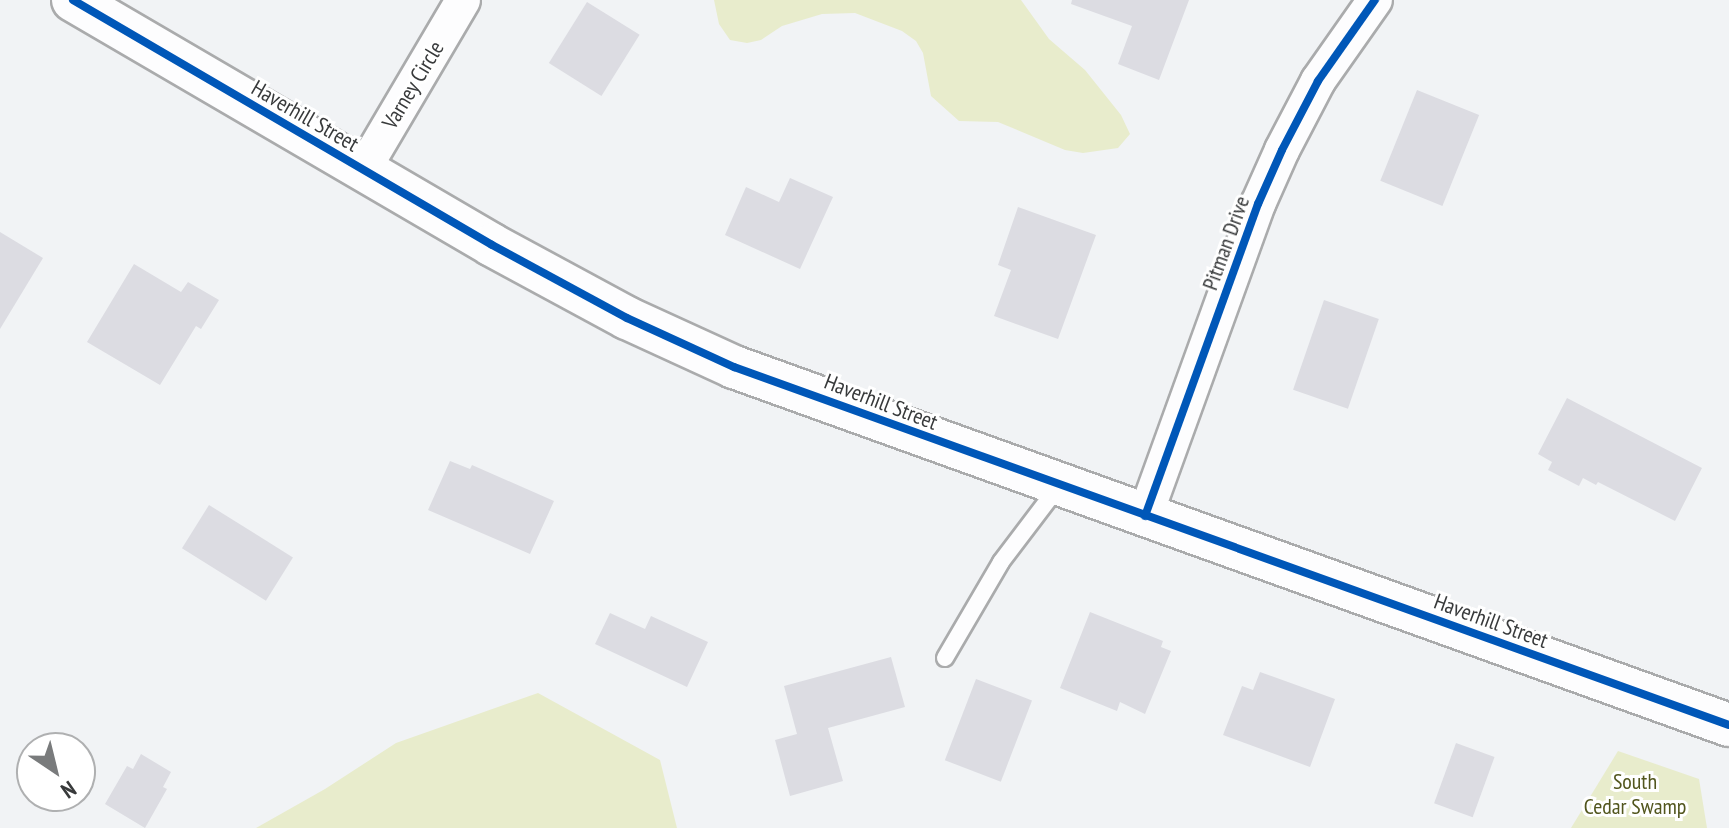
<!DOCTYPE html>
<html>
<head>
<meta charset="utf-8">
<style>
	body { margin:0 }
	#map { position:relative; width:1729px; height:828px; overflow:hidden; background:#f1f3f5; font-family:"PT Sans Narrow",sans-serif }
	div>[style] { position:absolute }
	.green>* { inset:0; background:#e8eccc }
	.building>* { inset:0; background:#dcdce2; transform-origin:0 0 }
	.roads { filter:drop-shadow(2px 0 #aaabac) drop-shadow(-2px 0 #aaabac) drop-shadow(0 2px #aaabac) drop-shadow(0 -2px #aaabac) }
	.service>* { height:16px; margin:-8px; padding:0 8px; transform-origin:8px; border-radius:8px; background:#fdfdfe }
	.minor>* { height:34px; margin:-17px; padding:0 17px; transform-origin:17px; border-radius:17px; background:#fdfdfe }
	.tertiary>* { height:42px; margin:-21px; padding:0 21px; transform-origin:21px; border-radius:21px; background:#fdfdfe }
	.cycleway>* { height:8px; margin:-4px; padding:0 4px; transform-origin:4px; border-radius:4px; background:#0057b8 }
	span { translate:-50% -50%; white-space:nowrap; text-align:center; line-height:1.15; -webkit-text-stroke:6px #fff; paint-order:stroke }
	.street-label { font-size:22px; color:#383a3b }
	.park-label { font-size:22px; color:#52561e }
	.north { position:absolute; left:16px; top:732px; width:80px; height:80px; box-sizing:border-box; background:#fff; border:2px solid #afb0b1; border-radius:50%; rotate:145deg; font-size:22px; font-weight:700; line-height:32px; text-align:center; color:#383a3b }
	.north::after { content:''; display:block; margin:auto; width:28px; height:36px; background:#797b7c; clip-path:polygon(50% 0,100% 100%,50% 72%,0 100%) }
</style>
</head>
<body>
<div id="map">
	<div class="green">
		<i style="clip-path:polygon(714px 0,1021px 0,1049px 39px,1085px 70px,1121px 115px,1130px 134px,1118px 148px,1083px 153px,1065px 150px,998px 122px,959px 121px,931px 96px,923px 53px,916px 41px,902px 31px,855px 13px,822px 14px,782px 26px,761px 40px,747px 43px,730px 40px,719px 24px)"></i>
		<i style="clip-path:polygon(538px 693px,660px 760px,677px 828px,256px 828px,325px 789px,396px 743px)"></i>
		<i style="clip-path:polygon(1618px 751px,1699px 779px,1707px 828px,1571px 828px)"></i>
	</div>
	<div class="building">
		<i style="clip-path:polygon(1072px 0,1189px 0,1159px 80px,1118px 64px,1132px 26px,1071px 4px)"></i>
		<i style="left:587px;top:2px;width:62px;height:72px;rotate:32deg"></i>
		<i style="left:1417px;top:90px;width:67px;height:98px;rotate:22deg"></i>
		<i style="clip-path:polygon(790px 178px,833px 197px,800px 269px,725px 235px,746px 187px,779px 202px)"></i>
		<i style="clip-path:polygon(1018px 207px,1096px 235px,1058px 339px,994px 316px,1011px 270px,998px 265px)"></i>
		<i style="clip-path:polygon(0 232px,43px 258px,0 329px)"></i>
		<i style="clip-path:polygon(134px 264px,181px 292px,188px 282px,219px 300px,201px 329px,196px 326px,160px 385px,87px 342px)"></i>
		<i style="left:1324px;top:300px;width:58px;height:95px;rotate:19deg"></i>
		<i style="clip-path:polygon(1567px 398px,1702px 468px,1675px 521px,1598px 482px,1596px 485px,1583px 478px,1579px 486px,1548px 470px,1552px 462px,1538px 454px)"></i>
		<i style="clip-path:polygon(450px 461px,470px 469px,472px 465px,554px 501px,530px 554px,428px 510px)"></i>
		<i style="left:209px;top:505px;width:99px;height:51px;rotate:32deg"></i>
		<i style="clip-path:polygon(1090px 612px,1163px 641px,1161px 647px,1171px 651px,1145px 714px,1120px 702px,1117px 711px,1060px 688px)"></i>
		<i style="clip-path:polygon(610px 613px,645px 629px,651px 616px,708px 642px,687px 687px,595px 644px)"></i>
		<i style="clip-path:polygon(891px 657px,905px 707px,828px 728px,843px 781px,790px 796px,775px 740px,797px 734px,784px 686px)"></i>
		<i style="clip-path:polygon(1260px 672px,1335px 699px,1310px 767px,1223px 735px,1242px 686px,1253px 690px)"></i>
		<i style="left:976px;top:679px;width:60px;height:87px;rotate:21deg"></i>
		<i style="left:1456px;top:743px;width:41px;height:64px;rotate:20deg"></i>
		<i style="clip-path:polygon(141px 754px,171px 772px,163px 787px,167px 789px,145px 828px,105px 804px,127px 766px,133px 769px)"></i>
	</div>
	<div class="roads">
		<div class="service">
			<i style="left:945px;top:658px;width:111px;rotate:-59.7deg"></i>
			<i style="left:1001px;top:562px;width:94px;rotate:-52.8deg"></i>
		</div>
		<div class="minor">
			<i style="left:363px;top:170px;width:197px;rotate:-59.5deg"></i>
			<i style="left:1145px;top:516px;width:332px;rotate:-70.1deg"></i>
			<i style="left:1258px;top:204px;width:59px;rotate:-66deg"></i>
			<i style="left:1282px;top:150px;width:78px;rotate:-62.4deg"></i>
			<i style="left:1318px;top:81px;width:99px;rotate:-54.9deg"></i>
		</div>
		<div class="tertiary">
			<i style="left:73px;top:0;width:485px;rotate:30.3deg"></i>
			<i style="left:492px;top:245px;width:153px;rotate:28.4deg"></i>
			<i style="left:627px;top:318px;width:118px;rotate:24.6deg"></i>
			<i style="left:734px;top:367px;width:1057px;rotate:19.79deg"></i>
		</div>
	</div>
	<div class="cycleway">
		<i style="left:73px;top:0;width:485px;rotate:30.3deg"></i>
		<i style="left:492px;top:245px;width:153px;rotate:28.4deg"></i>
		<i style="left:627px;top:318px;width:118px;rotate:24.6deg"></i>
		<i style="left:734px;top:367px;width:1057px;rotate:19.79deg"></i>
		<i style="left:1145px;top:516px;width:332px;rotate:-70.1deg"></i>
		<i style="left:1258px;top:204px;width:59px;rotate:-66deg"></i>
		<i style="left:1282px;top:150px;width:78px;rotate:-62.4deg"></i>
		<i style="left:1318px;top:81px;width:99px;rotate:-54.9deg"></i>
	</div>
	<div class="street-label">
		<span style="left:413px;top:85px;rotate:-59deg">Varney Circle</span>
		<span style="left:305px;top:116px;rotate:30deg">Haverhill Street</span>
		<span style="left:1226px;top:243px;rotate:-70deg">Pitman Drive</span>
		<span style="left:881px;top:402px;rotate:21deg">Haverhill Street</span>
		<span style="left:1491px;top:621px;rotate:20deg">Haverhill Street</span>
	</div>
	<div class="park-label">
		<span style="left:1635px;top:794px">South<br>Cedar Swamp</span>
	</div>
	<div class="north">N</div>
</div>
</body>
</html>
